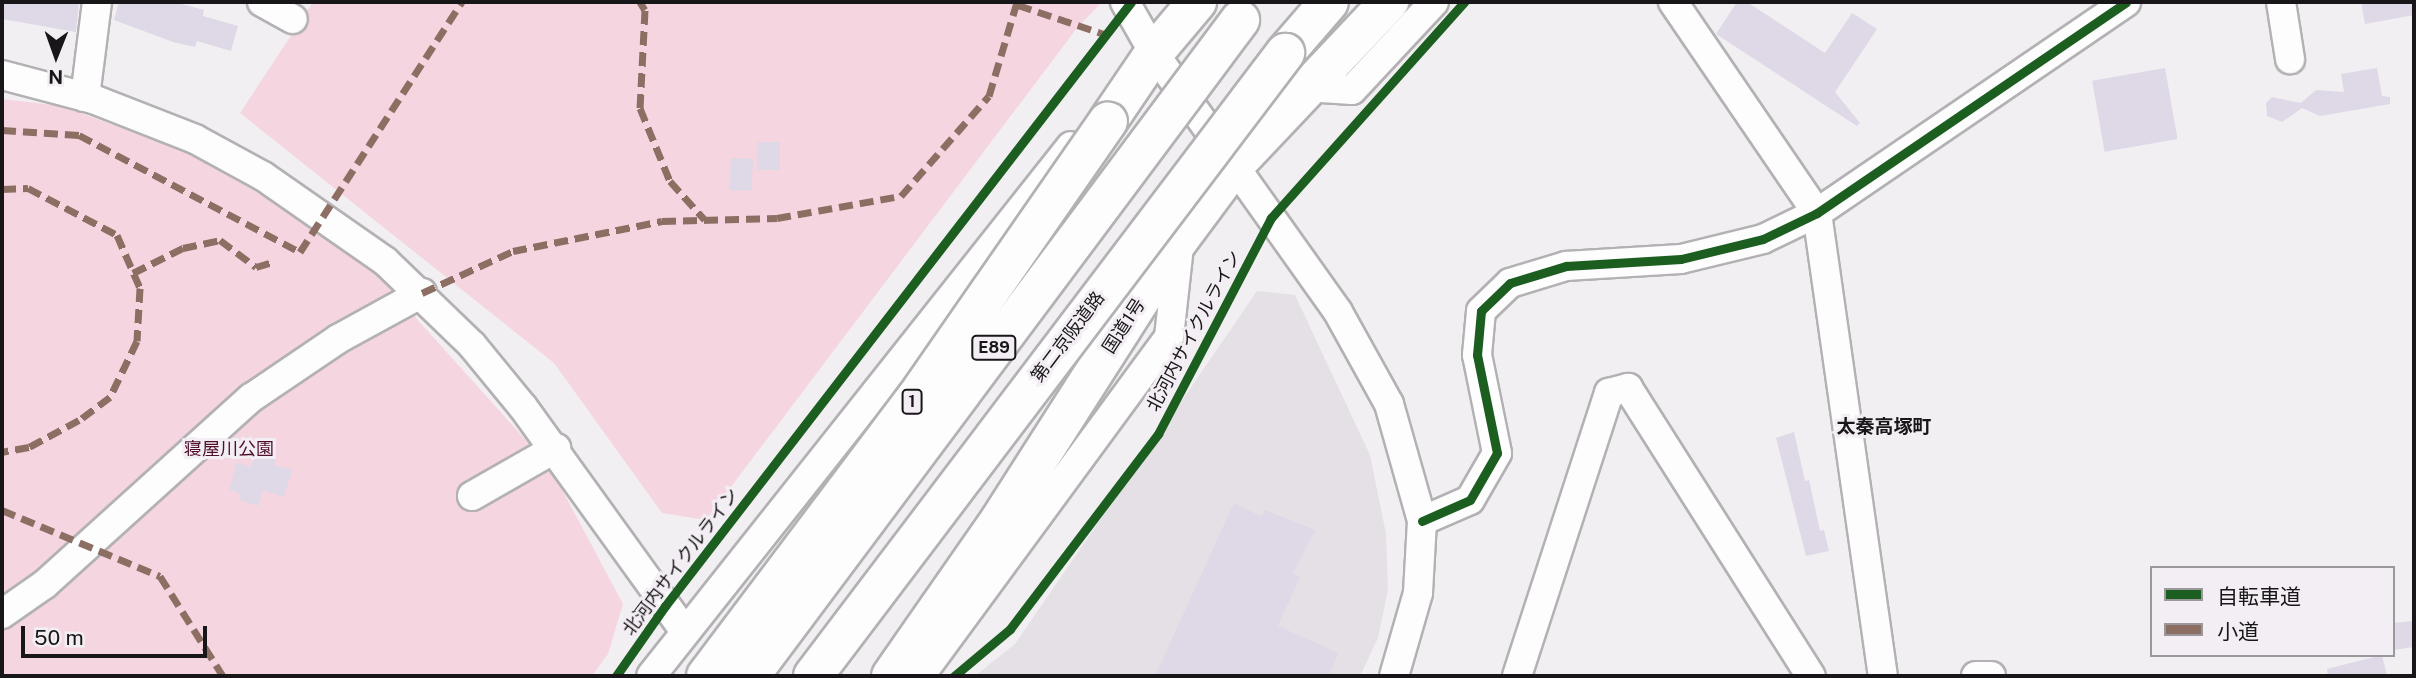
<!DOCTYPE html>
<html>
<head>
<meta charset="utf-8">
<style>
	body { margin:0 }
	#map { position:relative; width:2416px; height:678px; overflow:hidden; background:#f2eff3; font-family:"Public Sans","Noto Sans JP",sans-serif }
	div>[style] { position:absolute }
	.built>* { inset:0; background:#e5dfe6 }
	.green>* { inset:0; background:#f5d5e0 }
	.building>* { inset:0; background:#ded8e7; transform-origin:0 0 }
	.roads { filter:drop-shadow(2px 0 #b3b1b4) drop-shadow(-2px 0 #b3b1b4) drop-shadow(0 2px #b3b1b4) drop-shadow(0 -2px #b3b1b4) }
	.minor>* { height:28px; margin:-14px; padding:0 14px; transform-origin:14px; border-radius:14px; background:#fdfdfd }
	.highway>* { height:38px; margin:-19px; padding:0 19px; transform-origin:19px; border-radius:19px; background:#fdfdfd }
	.bridges { filter:drop-shadow(2px 0 #b3b1b4) drop-shadow(-2px 0 #b3b1b4) drop-shadow(0 2px #b3b1b4) drop-shadow(0 -2px #b3b1b4) }
	.highway-bridge>* { height:38px; margin:-19px; padding:0 19px; transform-origin:19px; border-radius:19px; background:#fdfdfd }
	.quiet>* { height:7px; margin-top:-3.5px; transform-origin:0; background:repeating-linear-gradient(90deg,#8d6e63 0 14px,transparent 0 21px) }
	.cycleway>* { height:9px; margin:-4.5px; padding:0 4.5px; transform-origin:4.5px; border-radius:4.5px; background:#1b5e20 }
	span { translate:-50% -50%; white-space:nowrap; text-align:center; line-height:1.15; -webkit-text-stroke:6px #f3eef4; paint-order:stroke }
	.shield-label span { padding:2px 5px; background:#f3eef4; border:2px solid; border-radius:5px; -webkit-text-stroke-width:0 }
	.shield-label { font-size:16px; color:#181618; font-weight:700 }
	.street-label { font-size:18px; color:#181618 }
	.park-label { font-size:18px; color:#510e2d }
	.neighbourhood-label { font-size:19px; color:#181618; font-weight:700 }
	.frame { position:absolute; inset:0; border:4px solid #181618; pointer-events:none }
	.legend { position:absolute; left:2150px; top:566px; width:245px; height:91px; box-sizing:border-box; background:#f3eef4; border:2px solid #9b989c; margin:0; padding:9px 12px; list-style:none; font-size:21px; color:#181618 }
	.legend li { display:flex; align-items:center; gap:14px; height:35px }
	.legend b { width:35px; border:2px solid #9b989c }
	.north { position:absolute; left:21px; top:21px; width:70px; height:70px; -webkit-text-stroke:5px #f3eef4; paint-order:stroke; rotate:181deg; font-size:19px; font-weight:700; line-height:28px; text-align:center; color:#181618 }
	.north::after { content:''; display:block; margin:auto; width:24px; height:32px; background:#181618; clip-path:polygon(50% 0,100% 100%,50% 72%,0 100%) }
	.scale { position:absolute; left:21px; top:626px; width:186px; height:32px; box-sizing:border-box; border:4px solid #181618; border-top:0; padding-left:9px; font-size:21px; line-height:24px; white-space:nowrap; color:#181618; -webkit-text-stroke:5px #f3eef4; paint-order:stroke }
</style>
</head>
<body>
<div id="map">
	<div class="built">
		<i style="clip-path:polygon(1257px 291px,1295px 295px,1370px 455px,1386px 534px,1388px 589px,1378px 638px,1360px 676px,975px 676px,1015px 644px)"></i>
	</div>
	<div class="green">
		<i style="clip-path:polygon(313px 2px,1102px 2px,1077px 28px,706px 520px,662px 513px,554px 363px,240px 113px)"></i>
		<i style="clip-path:polygon(2px 99px,61px 106px,188px 152px,353px 248px,550px 467px,623px 604px,608px 654px,592px 676px,2px 676px)"></i>
	</div>
	<div class="building">
		<i style="clip-path:polygon(2px 2px,79px 2px,76px 32px,2px 19px)"></i>
		<i style="clip-path:polygon(119px 2px,174px 2px,204px 10px,203px 16px,238px 26px,231px 51px,197px 41px,195px 47px,173px 42px,114px 20px)"></i>
		<i style="clip-path:polygon(1737px 2px,1747px 2px,1825px 53px,1852px 13px,1877px 29px,1835px 92px,1860px 123px,1857px 126px,1716px 34px)"></i>
		<i style="clip-path:polygon(2361px 2px,2414px 2px,2414px 15px,2365px 24px)"></i>
		<i style="left:2165px;top:68px;width:72px;height:74px;rotate:80deg"></i>
		<i style="clip-path:polygon(2377px 68px,2382px 96px,2390px 97px,2390px 104px,2320px 116px,2302px 108px,2282px 122px,2267px 116px,2266px 103px,2272px 97px,2301px 103px,2316px 90px,2344px 92px,2341px 74px)"></i>
		<i style="left:757px;top:142px;width:23px;height:28px"></i>
		<i style="left:731px;top:158px;width:22px;height:32px;rotate:3deg"></i>
		<i style="clip-path:polygon(1794px 432px,1805px 481px,1809px 480px,1820px 531px,1824px 530px,1829px 551px,1806px 556px,1776px 438px)"></i>
		<i style="clip-path:polygon(256px 452px,276px 458px,274px 465px,292px 470px,284px 497px,263px 490px,258px 506px,239px 500px,241px 494px,229px 490px,237px 462px,251px 467px)"></i>
		<i style="clip-path:polygon(1234px 503px,1262px 517px,1265px 510px,1315px 530px,1293px 573px,1300px 577px,1278px 626px,1338px 653px,1328px 676px,1155px 676px)"></i>
		<i style="clip-path:polygon(2412px 621px,2414px 647px,2393px 650px,2393px 623px)"></i>
		<i style="clip-path:polygon(2382px 655px,2387px 676px,2328px 676px,2327px 669px)"></i>
	</div>
	<div class="roads">
		<div class="minor">
			<i style="left:262px;top:2px;width:35px;rotate:29deg"></i>
			<i style="left:1125px;top:2px;width:59px;rotate:60.4deg"></i>
			<i style="left:1154px;top:53px;width:318px;rotate:54.6deg"></i>
			<i style="left:1338px;top:312px;width:105px;rotate:61deg"></i>
			<i style="left:1389px;top:404px;width:122px;rotate:74.2deg"></i>
			<i style="left:1422px;top:521px;width:72px;rotate:93.2deg"></i>
			<i style="left:1418px;top:593px;width:86px;rotate:106.1deg"></i>
			<i style="left:1673px;top:2px;width:255px;rotate:55.7deg"></i>
			<i style="left:1817px;top:213px;width:468px;rotate:81.9deg"></i>
			<i style="left:2281px;top:2px;width:58px;rotate:81deg"></i>
			<i style="left:2px;top:75px;width:94px;rotate:14.8deg"></i>
			<i style="left:93px;top:99px;width:110px;rotate:21.4deg"></i>
			<i style="left:195px;top:139px;width:77px;rotate:28.6deg"></i>
			<i style="left:263px;top:176px;width:149px;rotate:34.9deg"></i>
			<i style="left:385px;top:261px;width:121px;rotate:44deg"></i>
			<i style="left:472px;top:345px;width:80px;rotate:50.6deg"></i>
			<i style="left:523px;top:407px;width:277px;rotate:54.2deg"></i>
			<i style="left:1306px;top:87px;width:46px;rotate:3.7deg"></i>
			<i style="left:1352px;top:90px;width:120px;rotate:-47deg"></i>
			<i style="left:85px;top:97px;width:96px;rotate:-82.8deg"></i>
			<i style="left:472px;top:496px;width:97px;rotate:-29.7deg"></i>
			<i style="left:1422px;top:521px;width:52px;rotate:-23.6deg"></i>
			<i style="left:1470px;top:500px;width:54px;rotate:-60.1deg"></i>
			<i style="left:1497px;top:453px;width:100px;rotate:-101.5deg"></i>
			<i style="left:1477px;top:355px;width:44px;rotate:-84.8deg"></i>
			<i style="left:1481px;top:311px;width:40px;rotate:-44deg"></i>
			<i style="left:1510px;top:283px;width:59px;rotate:-16.9deg"></i>
			<i style="left:1566px;top:266px;width:115px;rotate:-3.5deg"></i>
			<i style="left:1681px;top:259px;width:84px;rotate:-13.7deg"></i>
			<i style="left:1763px;top:239px;width:60px;rotate:-25.7deg"></i>
			<i style="left:1817px;top:213px;width:374px;rotate:-34.3deg"></i>
			<i style="left:2px;top:614px;width:52px;rotate:-34.9deg"></i>
			<i style="left:45px;top:584px;width:278px;rotate:-42.1deg"></i>
			<i style="left:251px;top:398px;width:105px;rotate:-34.1deg"></i>
			<i style="left:338px;top:339px;width:96px;rotate:-28.7deg"></i>
			<i style="left:651px;top:676px;width:676px;rotate:-51.6deg"></i>
			<i style="left:920px;top:676px;width:421px;rotate:-53.7deg"></i>
			<i style="left:1169px;top:337px;width:92px;rotate:-83.7deg"></i>
			<i style="left:1517px;top:676px;width:298px;rotate:-72deg"></i>
			<i style="left:1609px;top:393px;width:20px;rotate:-15deg"></i>
			<i style="left:1628px;top:388px;width:341px;rotate:57.6deg"></i>
			<i style="left:1976px;top:676px;width:15px"></i>
		</div>
		<div class="highway">
			<i style="left:1285px;top:53px;width:67px;rotate:-49.2deg"></i>
			<i style="left:1108px;top:121px;width:82px;rotate:-55.9deg"></i>
			<i style="left:1154px;top:53px;width:67px;rotate:-49.9deg"></i>
			<i style="left:891px;top:676px;width:189px;rotate:-55.1deg"></i>
			<i style="left:999px;top:521px;width:334px;rotate:-57.4deg"></i>
			<i style="left:1179px;top:240px;width:92px;rotate:-53.4deg"></i>
			<i style="left:1234px;top:166px;width:226px;rotate:-46.6deg"></i>
		</div>
	</div>
	<div class="bridges">
		<div class="highway-bridge">
			<i style="left:706px;top:676px;width:347px;rotate:-53deg"></i>
			<i style="left:915px;top:399px;width:338px;rotate:-55.2deg"></i>
			<i style="left:750px;top:676px;width:819px;rotate:-53.24deg"></i>
			<i style="left:813px;top:676px;width:782px;rotate:-52.85deg"></i>
		</div>
	</div>
	<div class="quiet">
		<i style="left:640px;top:2px;width:9px;rotate:58deg"></i>
		<i style="left:645px;top:10px;width:98px;rotate:92.9deg"></i>
		<i style="left:640px;top:108px;width:79px;rotate:67.7deg"></i>
		<i style="left:670px;top:181px;width:52px;rotate:48.1deg"></i>
		<i style="left:1018px;top:5px;width:94px;rotate:18.6deg"></i>
		<i style="left:2px;top:130px;width:77px;rotate:3.7deg"></i>
		<i style="left:79px;top:135px;width:250px;rotate:27.9deg"></i>
		<i style="left:300px;top:252px;width:298px;rotate:-57.1deg"></i>
		<i style="left:2px;top:189px;width:26px;rotate:-2deg"></i>
		<i style="left:28px;top:188px;width:101px;rotate:27.8deg"></i>
		<i style="left:117px;top:235px;width:58px;rotate:66.5deg"></i>
		<i style="left:140px;top:288px;width:53px;rotate:93.2deg"></i>
		<i style="left:137px;top:341px;width:62px;rotate:115.7deg"></i>
		<i style="left:110px;top:397px;width:39px;rotate:143deg"></i>
		<i style="left:79px;top:420px;width:57px;rotate:151.6deg"></i>
		<i style="left:29px;top:447px;width:27px;rotate:170deg"></i>
		<i style="left:133px;top:273px;width:56px;rotate:-26.6deg"></i>
		<i style="left:183px;top:248px;width:38px;rotate:-12deg"></i>
		<i style="left:220px;top:240px;width:45px;rotate:36.9deg"></i>
		<i style="left:256px;top:267px;width:17px;rotate:-17deg"></i>
		<i style="left:422px;top:293px;width:100px;rotate:-24.8deg"></i>
		<i style="left:513px;top:251px;width:152px;rotate:-11.4deg"></i>
		<i style="left:662px;top:221px;width:115px;rotate:-1.5deg"></i>
		<i style="left:777px;top:218px;width:126px;rotate:-10.1deg"></i>
		<i style="left:901px;top:196px;width:133px;rotate:-48.7deg"></i>
		<i style="left:989px;top:96px;width:98px;rotate:-73.4deg"></i>
		<i style="left:2px;top:510px;width:171px;rotate:22.7deg"></i>
		<i style="left:160px;top:576px;width:118px;rotate:57.8deg"></i>
	</div>
	<div class="cycleway">
		<i style="left:1422px;top:521px;width:52px;rotate:-23.6deg"></i>
		<i style="left:1470px;top:500px;width:54px;rotate:-60.1deg"></i>
		<i style="left:1497px;top:453px;width:100px;rotate:-101.5deg"></i>
		<i style="left:1477px;top:355px;width:44px;rotate:-84.8deg"></i>
		<i style="left:1481px;top:311px;width:40px;rotate:-44deg"></i>
		<i style="left:1510px;top:283px;width:59px;rotate:-16.9deg"></i>
		<i style="left:1566px;top:266px;width:115px;rotate:-3.5deg"></i>
		<i style="left:1681px;top:259px;width:84px;rotate:-13.7deg"></i>
		<i style="left:1763px;top:239px;width:60px;rotate:-25.7deg"></i>
		<i style="left:1817px;top:213px;width:374px;rotate:-34.3deg"></i>
		<i style="left:616px;top:676px;width:85px;rotate:-55deg"></i>
		<i style="left:665px;top:606px;width:763px;rotate:-52.35deg"></i>
		<i style="left:954px;top:676px;width:73px;rotate:-40deg"></i>
		<i style="left:1010px;top:629px;width:245px;rotate:-52.8deg"></i>
		<i style="left:1158px;top:434px;width:244px;rotate:-62.4deg"></i>
		<i style="left:1271px;top:218px;width:290px;rotate:-48.2deg"></i>
	</div>
	<div class="shield-label">
		<span style="left:994px;top:348px">E89</span>
		<span style="left:912px;top:402px">1</span>
	</div>
	<div class="street-label">
		<span style="left:1124px;top:326px;rotate:-57deg">国道1号</span>
		<span style="left:1194px;top:331px;rotate:-62deg">北河内サイクルライン</span>
		<span style="left:1068px;top:337px;rotate:-53deg">第二京阪道路</span>
		<span style="left:681px;top:562px;rotate:-53deg">北河内サイクルライン</span>
	</div>
	<div class="park-label">
		<span style="left:229px;top:449px">寝屋川公園</span>
	</div>
	<div class="neighbourhood-label">
		<span style="left:1884px;top:427px">太秦高塚町</span>
	</div>
	<div class="frame"></div>
	<ul class="legend">
	<li><b style="height:9px;background:#1b5e20"></b>自転車道</li>
	<li><b style="height:9px;background:#8d6e63"></b>小道</li>
	</ul>
	<div class="north">N</div>
	<div class="scale">50 m</div>
</div>
</body>
</html>
